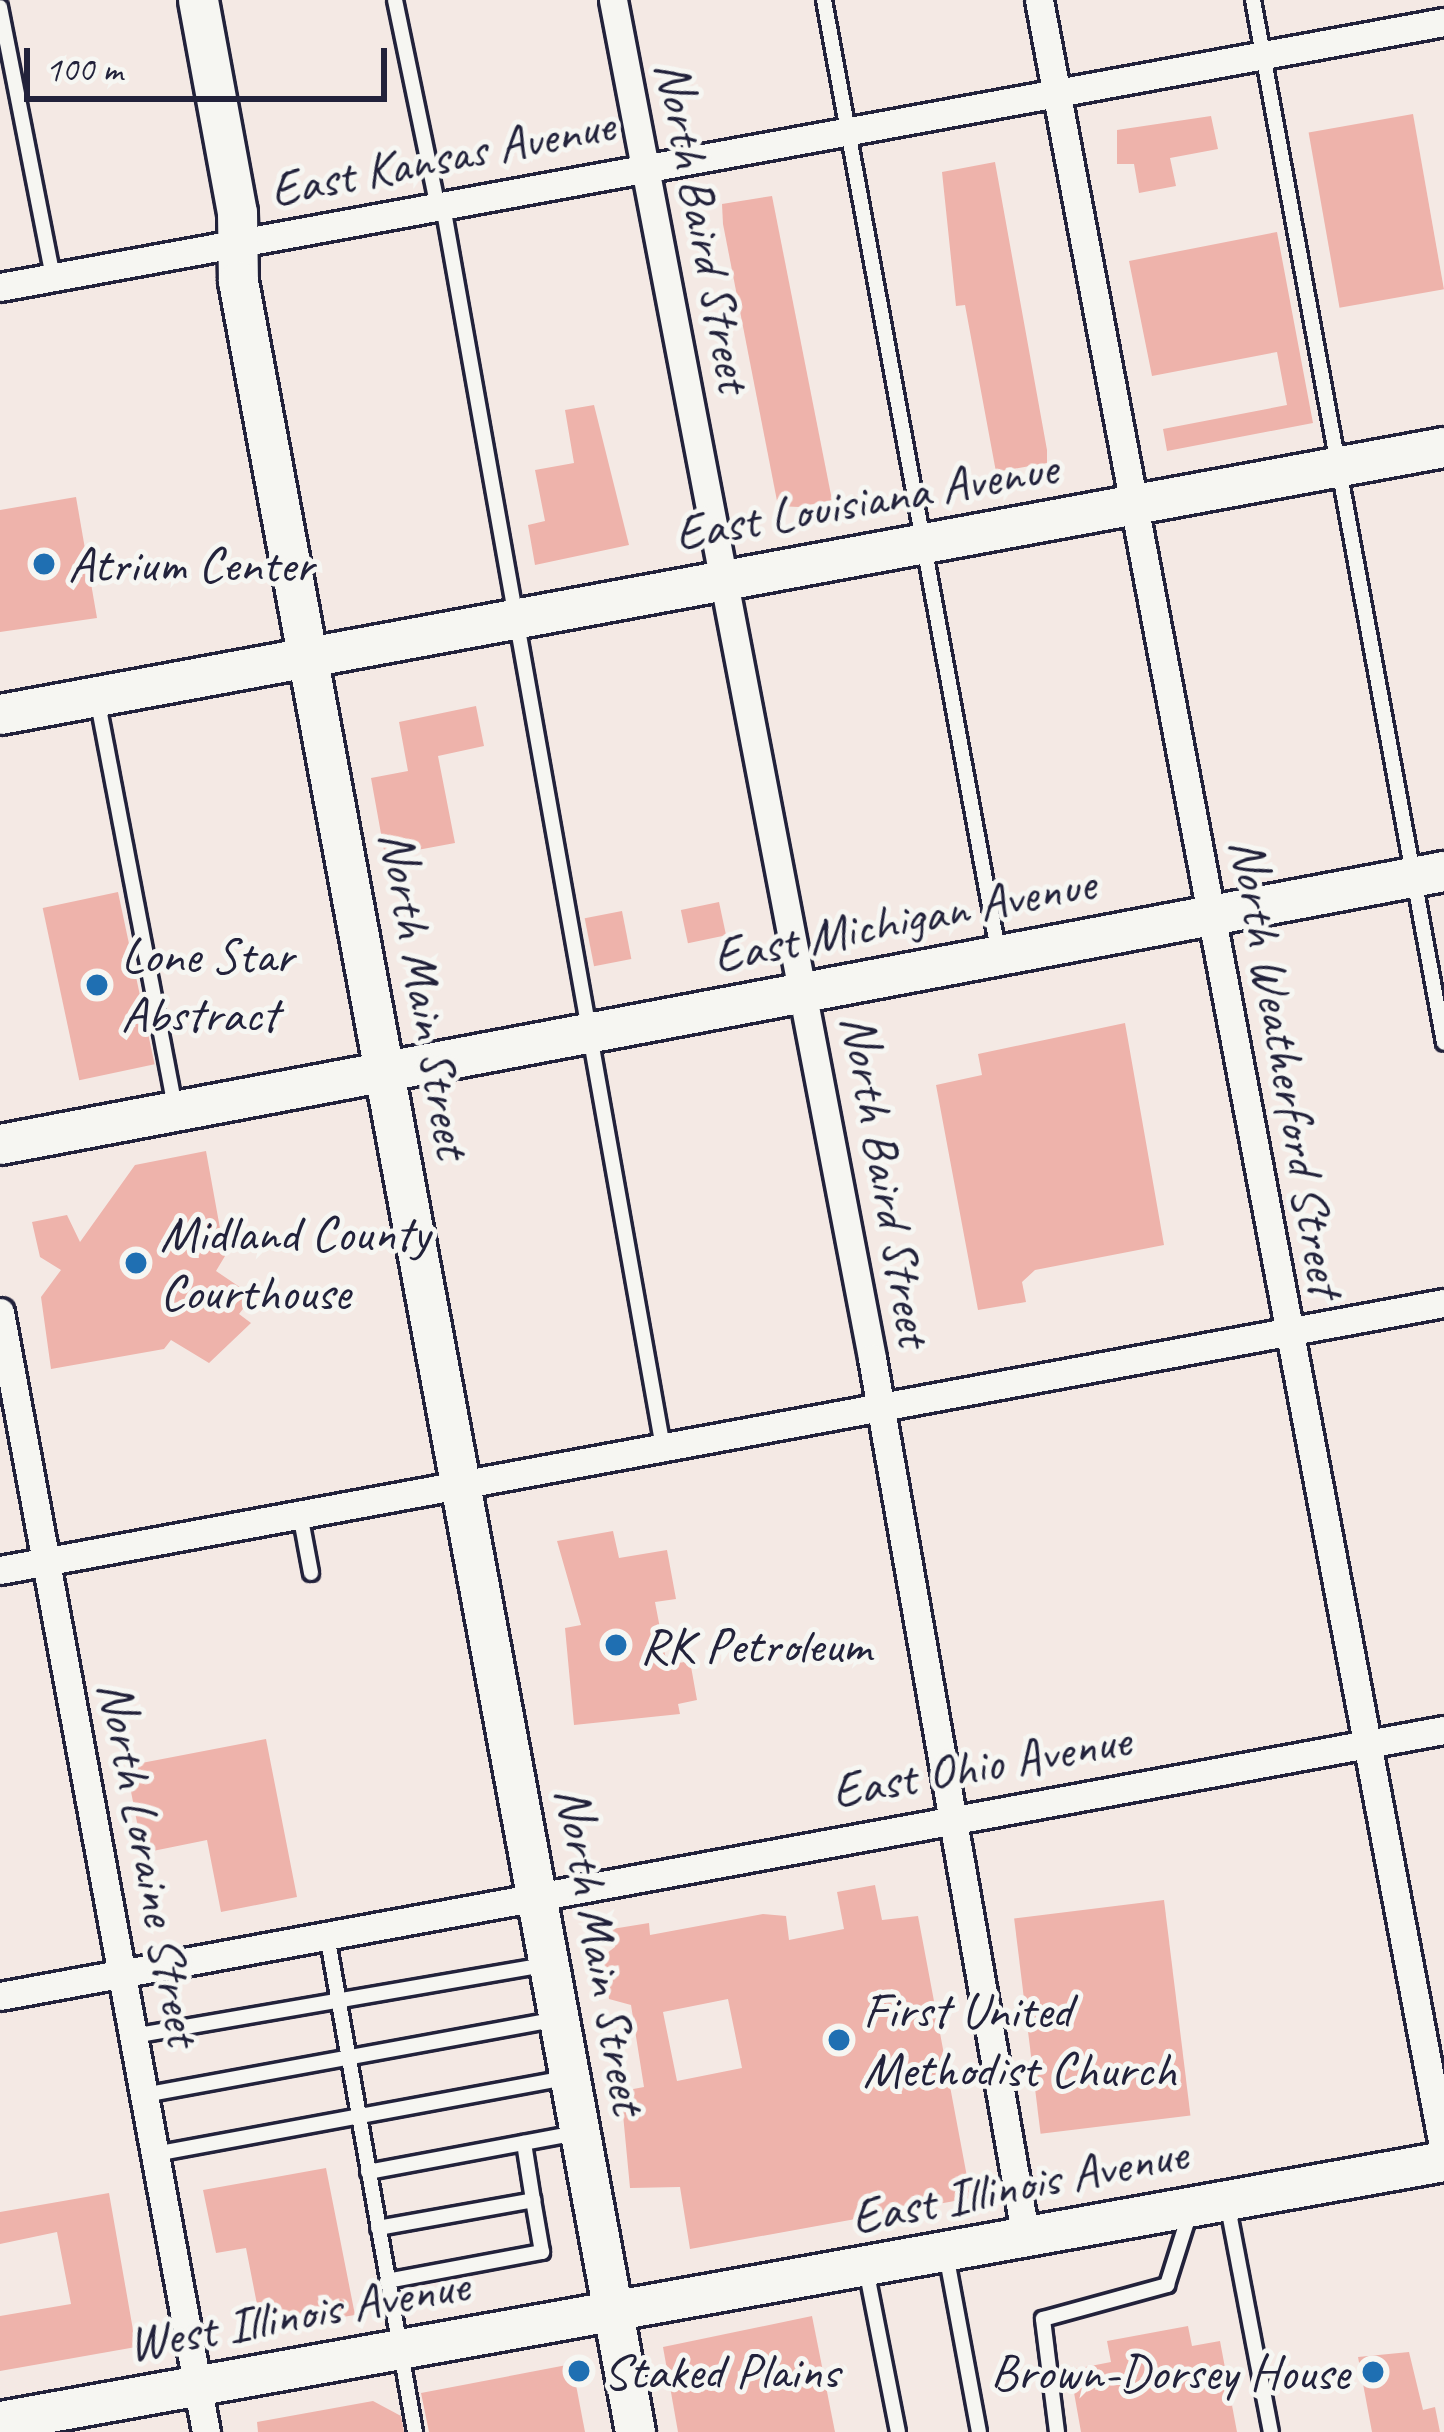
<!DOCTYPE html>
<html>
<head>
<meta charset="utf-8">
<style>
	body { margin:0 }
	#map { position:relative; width:1444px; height:2432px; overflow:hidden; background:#f4e9e4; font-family:Caveat,sans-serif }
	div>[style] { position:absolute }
	.building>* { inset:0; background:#eeb3ab; transform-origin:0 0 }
	.roads { filter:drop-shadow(3px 0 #22223b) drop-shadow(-3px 0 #22223b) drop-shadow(0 3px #22223b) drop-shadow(0 -3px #22223b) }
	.lane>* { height:14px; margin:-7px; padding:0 7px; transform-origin:7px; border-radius:7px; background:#f6f6f2 }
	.street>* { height:27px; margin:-13.5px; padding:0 13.5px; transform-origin:13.5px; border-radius:13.5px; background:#f6f6f2 }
	.secondary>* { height:39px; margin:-19.5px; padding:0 19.5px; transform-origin:19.5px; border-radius:19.5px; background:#f6f6f2 }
	.dots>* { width:33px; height:33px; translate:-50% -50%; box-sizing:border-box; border:6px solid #f6f6f2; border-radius:50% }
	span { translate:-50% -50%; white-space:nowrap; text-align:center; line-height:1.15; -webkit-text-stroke:10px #f6f6f2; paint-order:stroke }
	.street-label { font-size:51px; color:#22223b }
	.poi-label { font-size:51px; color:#22223b }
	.left { translate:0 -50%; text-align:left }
	.right { translate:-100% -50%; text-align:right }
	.scale { position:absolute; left:24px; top:48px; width:363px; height:54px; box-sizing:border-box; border:6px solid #22223b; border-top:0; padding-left:15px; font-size:36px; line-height:42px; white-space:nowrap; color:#22223b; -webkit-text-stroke:9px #f6f6f2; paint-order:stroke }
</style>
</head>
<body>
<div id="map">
	<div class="building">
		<i style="left:1413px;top:114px;width:178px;height:106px;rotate:80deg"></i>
		<i style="clip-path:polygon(1211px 116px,1218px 149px,1170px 158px,1176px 186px,1139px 193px,1134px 164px,1117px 164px,1117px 130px)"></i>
		<i style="clip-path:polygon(995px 162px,1047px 450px,1047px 463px,996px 472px,965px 305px,956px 306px,942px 172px)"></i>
		<i style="clip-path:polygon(772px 196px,832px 500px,799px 507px,778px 506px,723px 224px,722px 204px)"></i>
		<i style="clip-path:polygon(1277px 232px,1313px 423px,1167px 451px,1163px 429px,1287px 405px,1277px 352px,1152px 376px,1129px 261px)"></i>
		<i style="clip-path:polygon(594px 405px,629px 545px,535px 565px,528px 525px,545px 521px,535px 470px,574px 463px,565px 410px)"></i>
		<i style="clip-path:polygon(76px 497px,97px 618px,0 632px,0 510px)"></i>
		<i style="clip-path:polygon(476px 706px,484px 746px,438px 756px,455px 843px,385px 856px,371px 778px,408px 771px,399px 722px)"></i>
		<i style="left:118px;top:892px;width:176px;height:77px;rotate:78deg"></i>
		<i style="left:719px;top:902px;width:34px;height:39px;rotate:78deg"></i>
		<i style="left:622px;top:911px;width:49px;height:38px;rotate:79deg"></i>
		<i style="clip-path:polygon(1125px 1023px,1164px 1245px,1035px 1270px,1022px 1282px,1026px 1302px,978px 1310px,936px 1085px,982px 1075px,978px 1054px)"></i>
		<i style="clip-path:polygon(206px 1151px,225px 1256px,216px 1271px,253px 1296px,239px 1314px,251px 1323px,209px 1363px,171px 1340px,164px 1349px,51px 1369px,41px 1297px,61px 1270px,40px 1257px,32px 1222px,67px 1215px,80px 1242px,135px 1165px)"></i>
		<i style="clip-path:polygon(613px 1531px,619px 1558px,667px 1550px,676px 1599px,655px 1602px,667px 1665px,690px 1661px,697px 1700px,678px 1704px,680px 1714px,574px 1725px,565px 1628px,581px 1625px,557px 1541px)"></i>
		<i style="clip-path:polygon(266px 1739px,297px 1897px,221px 1912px,207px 1840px,143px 1853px,126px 1766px)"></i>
		<i style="clip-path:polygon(evenodd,875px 1885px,882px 1920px,918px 1916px,971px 2198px,690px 2249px,680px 2187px,630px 2188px,622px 2104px,628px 2090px,644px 2087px,631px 2005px,609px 1999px,603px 1956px,615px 1947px,612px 1929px,649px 1923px,650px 1935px,763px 1914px,786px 1916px,789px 1940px,844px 1929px,837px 1892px,875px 1885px,728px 1999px,742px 2068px,677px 2081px,663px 2012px,728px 1999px)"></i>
		<i style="left:1164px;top:1900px;width:217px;height:151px;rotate:83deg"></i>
		<i style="clip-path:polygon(326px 2168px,355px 2315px,262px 2330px,246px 2248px,216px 2253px,203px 2190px)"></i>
		<i style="clip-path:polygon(109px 2193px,136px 2347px,0 2371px,0 2316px,71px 2304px,57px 2232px,0 2244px,0 2212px)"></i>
		<i style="clip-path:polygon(812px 2316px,835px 2432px,678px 2432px,663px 2347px)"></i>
		<i style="clip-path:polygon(1188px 2326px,1192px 2346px,1220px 2341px,1237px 2432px,1081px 2432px,1070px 2370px,1111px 2362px,1107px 2341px)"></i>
		<i style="clip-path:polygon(1409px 2352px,1423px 2410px,1435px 2407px,1440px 2432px,1372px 2432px,1358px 2357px)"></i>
		<i style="clip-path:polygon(572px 2364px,585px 2432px,429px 2432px,421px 2393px)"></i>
		<i style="clip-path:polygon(373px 2401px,401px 2416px,404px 2432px,258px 2432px,257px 2422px)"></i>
	</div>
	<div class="roads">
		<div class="lane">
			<i style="left:395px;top:0;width:211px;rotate:78.3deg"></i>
			<i style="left:824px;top:0;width:966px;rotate:79.62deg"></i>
			<i style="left:1253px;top:0;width:1060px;rotate:79.62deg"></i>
			<i style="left:0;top:7px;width:275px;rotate:78.9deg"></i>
			<i style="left:443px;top:206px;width:1260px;rotate:79.95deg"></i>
			<i style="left:97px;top:698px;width:415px;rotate:79.2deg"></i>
			<i style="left:300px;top:1514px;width:60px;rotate:79.4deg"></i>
			<i style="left:327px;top:1935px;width:505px;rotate:79.96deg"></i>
			<i style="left:133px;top:2036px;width:421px;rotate:-9.8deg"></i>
			<i style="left:144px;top:2095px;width:421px;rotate:-10.4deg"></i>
			<i style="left:155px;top:2154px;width:421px;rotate:-10.5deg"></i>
			<i style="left:368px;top:2172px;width:212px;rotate:-10.6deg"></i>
			<i style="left:1227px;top:2202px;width:234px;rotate:79.2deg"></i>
			<i style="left:378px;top:2228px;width:158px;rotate:-10.2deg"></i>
			<i style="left:533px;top:2200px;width:58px;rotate:-99deg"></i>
			<i style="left:946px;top:2254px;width:181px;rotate:79.5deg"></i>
			<i style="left:866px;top:2269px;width:166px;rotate:78.9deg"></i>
			<i style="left:387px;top:2281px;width:158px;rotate:-10.6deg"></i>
			<i style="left:542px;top:2252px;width:53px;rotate:-99.8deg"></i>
			<i style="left:1057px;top:2432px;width:114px;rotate:-97.1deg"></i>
			<i style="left:1043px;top:2319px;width:129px;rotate:-15.3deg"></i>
			<i style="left:1167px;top:2285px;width:77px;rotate:-72.5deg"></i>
		</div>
		<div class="street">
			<i style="left:613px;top:0;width:1382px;rotate:79.2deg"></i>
			<i style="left:872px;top:1358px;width:894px;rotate:80.08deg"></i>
			<i style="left:1039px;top:0;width:2189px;rotate:79.34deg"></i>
			<i style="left:0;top:287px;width:1468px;rotate:-10.4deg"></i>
			<i style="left:0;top:1312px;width:1139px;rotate:79.58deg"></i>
			<i style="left:0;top:1570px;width:1468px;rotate:-10.48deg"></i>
			<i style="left:0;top:1996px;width:1468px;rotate:-10.44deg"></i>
		</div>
		<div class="secondary">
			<i style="left:198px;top:0;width:216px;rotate:79.6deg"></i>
			<i style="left:237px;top:212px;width:69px;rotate:89.2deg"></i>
			<i style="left:238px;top:281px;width:2187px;rotate:79.54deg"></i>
			<i style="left:0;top:714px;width:1468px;rotate:-10.48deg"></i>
			<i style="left:0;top:1144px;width:1470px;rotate:-10.71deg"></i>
			<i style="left:0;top:2421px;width:1467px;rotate:-10.21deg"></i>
		</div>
	</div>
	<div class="dots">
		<i style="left:44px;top:564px;background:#1f6fb2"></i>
		<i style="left:97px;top:985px;background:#1f6fb2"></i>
		<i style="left:136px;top:1263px;background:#1f6fb2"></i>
		<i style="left:616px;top:1645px;background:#1f6fb2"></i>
		<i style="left:839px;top:2040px;background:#1f6fb2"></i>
		<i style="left:579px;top:2371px;background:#1f6fb2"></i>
		<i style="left:1373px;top:2372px;background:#1f6fb2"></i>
	</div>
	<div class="street-label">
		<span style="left:442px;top:157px;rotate:-11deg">East Kansas Avenue</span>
		<span style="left:704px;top:226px;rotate:79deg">North Baird Street</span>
		<span style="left:866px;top:500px;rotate:-10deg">East Louisiana Avenue</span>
		<span style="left:904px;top:919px;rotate:-11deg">East Michigan Avenue</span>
		<span style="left:425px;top:994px;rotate:80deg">North Main Street</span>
		<span style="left:1287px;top:1067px;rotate:80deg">North Weatherford Street</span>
		<span style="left:887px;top:1180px;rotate:80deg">North Baird Street</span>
		<span style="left:981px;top:1765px;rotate:-10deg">East Ohio Avenue</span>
		<span style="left:150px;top:1863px;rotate:79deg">North Loraine Street</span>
		<span style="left:601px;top:1950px;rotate:80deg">North Main Street</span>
		<span style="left:1019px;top:2185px;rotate:-11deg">East Illinois Avenue</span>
		<span style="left:298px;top:2314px;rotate:-10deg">West Illinois Avenue</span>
	</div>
	<div class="poi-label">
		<span class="left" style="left:68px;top:564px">Atrium Center</span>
		<span class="left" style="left:121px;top:985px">Lone Star<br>Abstract</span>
		<span class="left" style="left:160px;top:1263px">Midland County<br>Courthouse</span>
		<span class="left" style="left:640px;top:1645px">RK Petroleum</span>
		<span class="left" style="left:863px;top:2040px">First United<br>Methodist Church</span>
		<span class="left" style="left:603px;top:2371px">Staked Plains</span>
		<span class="right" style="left:1349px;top:2372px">Brown-Dorsey House</span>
	</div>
	<div class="scale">100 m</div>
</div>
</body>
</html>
